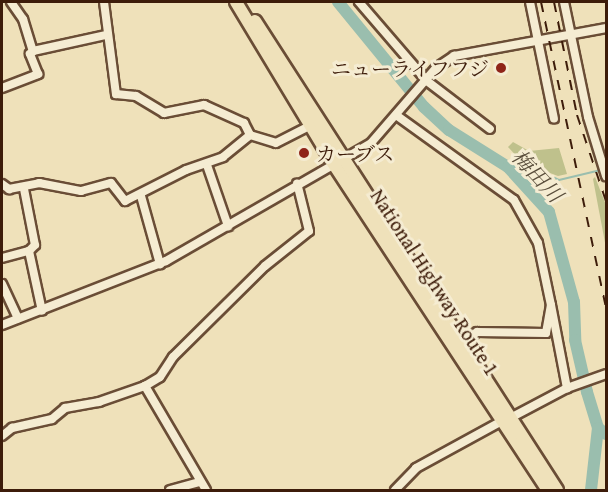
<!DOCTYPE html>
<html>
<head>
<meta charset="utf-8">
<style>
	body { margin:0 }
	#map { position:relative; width:608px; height:492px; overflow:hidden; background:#efe1ba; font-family:"Gentium Book Plus","Noto Serif JP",serif }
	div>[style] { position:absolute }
	.green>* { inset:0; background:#bfc18c }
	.stream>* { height:2px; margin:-1px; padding:0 1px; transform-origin:1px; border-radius:1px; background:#9abeae }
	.river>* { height:12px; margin:-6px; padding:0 6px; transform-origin:6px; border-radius:6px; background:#9abeae }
	.roads { filter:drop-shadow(2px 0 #6a4d36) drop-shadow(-2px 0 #6a4d36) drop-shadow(0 2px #6a4d36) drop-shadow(0 -2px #6a4d36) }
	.minor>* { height:8px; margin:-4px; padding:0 4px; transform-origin:4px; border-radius:4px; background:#f5ecd2 }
	.highway>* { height:12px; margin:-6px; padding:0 6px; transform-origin:6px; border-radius:6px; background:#efe1ba }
	.rail>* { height:2px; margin-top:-1px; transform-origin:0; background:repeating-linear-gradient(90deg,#3d1c0a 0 10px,transparent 0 20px) }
	.dots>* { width:16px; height:16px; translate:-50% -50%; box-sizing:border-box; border:3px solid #f5ecd2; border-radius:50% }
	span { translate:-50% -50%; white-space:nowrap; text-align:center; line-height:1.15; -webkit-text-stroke:6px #f5ecd2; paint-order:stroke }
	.poi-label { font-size:20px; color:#3d1c0a }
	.right { translate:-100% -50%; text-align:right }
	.left { translate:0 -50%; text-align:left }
	.street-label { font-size:20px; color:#3d1c0a }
	.water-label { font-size:21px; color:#594d3b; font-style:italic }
	.frame { position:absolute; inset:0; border:3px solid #3d1c0a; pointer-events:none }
</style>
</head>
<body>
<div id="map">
	<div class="green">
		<i style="clip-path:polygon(513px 142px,529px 151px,559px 148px,567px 174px,558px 176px,523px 163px,508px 147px)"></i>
		<i style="clip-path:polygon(595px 177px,606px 205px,606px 248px,593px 179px)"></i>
	</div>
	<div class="stream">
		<i style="left:508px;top:167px;width:21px;rotate:-3deg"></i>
		<i style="left:529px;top:166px;width:33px;rotate:25deg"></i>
		<i style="left:559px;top:180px;width:43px;rotate:-13.4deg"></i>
	</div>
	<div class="river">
		<i style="left:338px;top:2px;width:136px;rotate:50.7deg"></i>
		<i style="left:424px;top:107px;width:34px;rotate:43deg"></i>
		<i style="left:449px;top:130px;width:70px;rotate:32.1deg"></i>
		<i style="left:508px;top:167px;width:61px;rotate:47.7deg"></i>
		<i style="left:549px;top:212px;width:93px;rotate:74.5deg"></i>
		<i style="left:574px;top:302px;width:38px;rotate:88deg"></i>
		<i style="left:575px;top:340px;width:53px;rotate:77deg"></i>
		<i style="left:587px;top:392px;width:38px;rotate:73deg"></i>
		<i style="left:598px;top:428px;width:10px;rotate:37deg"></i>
		<i style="left:591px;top:490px;width:62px;rotate:-83.6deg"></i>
	</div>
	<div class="roads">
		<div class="minor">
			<i style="left:11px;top:2px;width:21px;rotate:55deg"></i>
			<i style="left:23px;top:19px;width:34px;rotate:73deg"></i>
			<i style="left:104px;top:2px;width:93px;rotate:82.6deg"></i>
			<i style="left:116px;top:94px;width:20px;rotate:6deg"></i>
			<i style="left:136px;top:96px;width:33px;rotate:31deg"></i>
			<i style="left:164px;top:113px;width:41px;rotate:-11.3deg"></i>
			<i style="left:204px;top:105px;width:44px;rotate:24.2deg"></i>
			<i style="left:244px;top:123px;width:13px;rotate:63deg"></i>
			<i style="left:359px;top:2px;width:104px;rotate:49.3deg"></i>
			<i style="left:427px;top:81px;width:79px;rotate:37.3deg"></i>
			<i style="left:530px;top:2px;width:119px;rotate:78.4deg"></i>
			<i style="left:564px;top:2px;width:117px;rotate:78.2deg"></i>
			<i style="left:588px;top:117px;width:62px;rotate:73deg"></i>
			<i style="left:2px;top:88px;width:39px;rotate:-21deg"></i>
			<i style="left:38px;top:74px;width:22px;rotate:-112deg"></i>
			<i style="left:30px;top:54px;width:4px;rotate:-45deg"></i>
			<i style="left:33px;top:51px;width:75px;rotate:-12.4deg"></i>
			<i style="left:396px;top:115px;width:145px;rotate:35.8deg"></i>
			<i style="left:514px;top:200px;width:49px;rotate:60.8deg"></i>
			<i style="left:538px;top:243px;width:63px;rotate:78.2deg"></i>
			<i style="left:207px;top:165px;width:65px;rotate:71deg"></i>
			<i style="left:2px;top:184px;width:9px;rotate:36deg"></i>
			<i style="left:9px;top:189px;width:31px;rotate:-11deg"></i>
			<i style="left:39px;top:183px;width:43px;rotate:10.8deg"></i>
			<i style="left:81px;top:191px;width:31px;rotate:-15deg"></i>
			<i style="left:111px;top:183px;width:23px;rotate:52deg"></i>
			<i style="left:125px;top:201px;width:68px;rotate:-26.9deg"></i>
			<i style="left:186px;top:170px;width:39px;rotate:-19deg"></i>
			<i style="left:223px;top:157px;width:35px;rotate:-39deg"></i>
			<i style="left:250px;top:135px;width:27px;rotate:17deg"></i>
			<i style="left:276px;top:143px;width:38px;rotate:-27deg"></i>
			<i style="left:24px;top:189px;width:57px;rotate:78.9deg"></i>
			<i style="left:35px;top:245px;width:8px;rotate:135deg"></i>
			<i style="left:29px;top:251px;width:61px;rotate:77.8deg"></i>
			<i style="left:141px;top:196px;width:71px;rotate:74.4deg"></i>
			<i style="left:2px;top:258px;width:28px;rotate:-15deg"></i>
			<i style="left:2px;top:284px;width:38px;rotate:65deg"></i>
			<i style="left:2px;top:325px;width:176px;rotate:-21.3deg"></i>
			<i style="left:166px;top:261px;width:237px;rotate:-29.9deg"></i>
			<i style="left:371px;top:143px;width:99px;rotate:-49.1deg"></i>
			<i style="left:436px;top:68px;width:22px;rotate:-34deg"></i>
			<i style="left:454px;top:56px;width:155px;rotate:-10.4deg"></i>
			<i style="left:463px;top:343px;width:18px;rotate:-38deg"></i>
			<i style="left:477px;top:332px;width:69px;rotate:0.8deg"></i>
			<i style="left:546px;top:333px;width:28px;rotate:-80deg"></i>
			<i style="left:551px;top:305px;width:85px;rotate:79.1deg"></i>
			<i style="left:567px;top:388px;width:62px;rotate:152.2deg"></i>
			<i style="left:567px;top:388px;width:41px;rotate:-19.7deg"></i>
			<i style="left:2px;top:436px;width:13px;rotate:-39deg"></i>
			<i style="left:12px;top:428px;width:41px;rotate:-12.7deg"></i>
			<i style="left:52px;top:419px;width:17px;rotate:-40deg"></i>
			<i style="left:65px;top:408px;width:35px;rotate:-10deg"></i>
			<i style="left:99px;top:402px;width:49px;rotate:-19.2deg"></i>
			<i style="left:170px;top:490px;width:31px;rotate:-15deg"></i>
			<i style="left:206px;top:490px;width:121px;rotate:-120.4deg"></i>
			<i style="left:145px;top:386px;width:17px;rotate:-31deg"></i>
			<i style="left:160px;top:377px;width:24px;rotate:-57deg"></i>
			<i style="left:173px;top:357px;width:129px;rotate:-44.7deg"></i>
			<i style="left:265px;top:266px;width:56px;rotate:-38.5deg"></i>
			<i style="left:309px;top:231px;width:49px;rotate:-104deg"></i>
			<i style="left:395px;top:490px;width:30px;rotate:-46deg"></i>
			<i style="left:416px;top:468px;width:98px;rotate:-28.7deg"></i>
		</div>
		<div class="highway">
			<i style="left:236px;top:2px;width:188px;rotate:58.9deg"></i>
			<i style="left:333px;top:163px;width:391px;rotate:56.7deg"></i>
			<i style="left:255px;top:21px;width:558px;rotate:57.22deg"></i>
		</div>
	</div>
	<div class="rail">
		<i style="left:541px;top:2px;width:313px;rotate:78deg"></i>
		<i style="left:554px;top:2px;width:115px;rotate:78.5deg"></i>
		<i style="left:577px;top:115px;width:91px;rotate:71.4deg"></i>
	</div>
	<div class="dots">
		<i style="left:501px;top:68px;background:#8f2418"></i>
		<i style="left:304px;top:153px;background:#8f2418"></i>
	</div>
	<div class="poi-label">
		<span class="right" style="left:489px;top:68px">ニューライフフジ</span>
		<span class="left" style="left:316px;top:153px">カーブス</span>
	</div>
	<div class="street-label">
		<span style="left:435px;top:282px;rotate:57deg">National Highway Route 1</span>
	</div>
	<div class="water-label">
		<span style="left:537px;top:176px;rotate:47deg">梅田川</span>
	</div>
	<div class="frame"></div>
</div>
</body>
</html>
